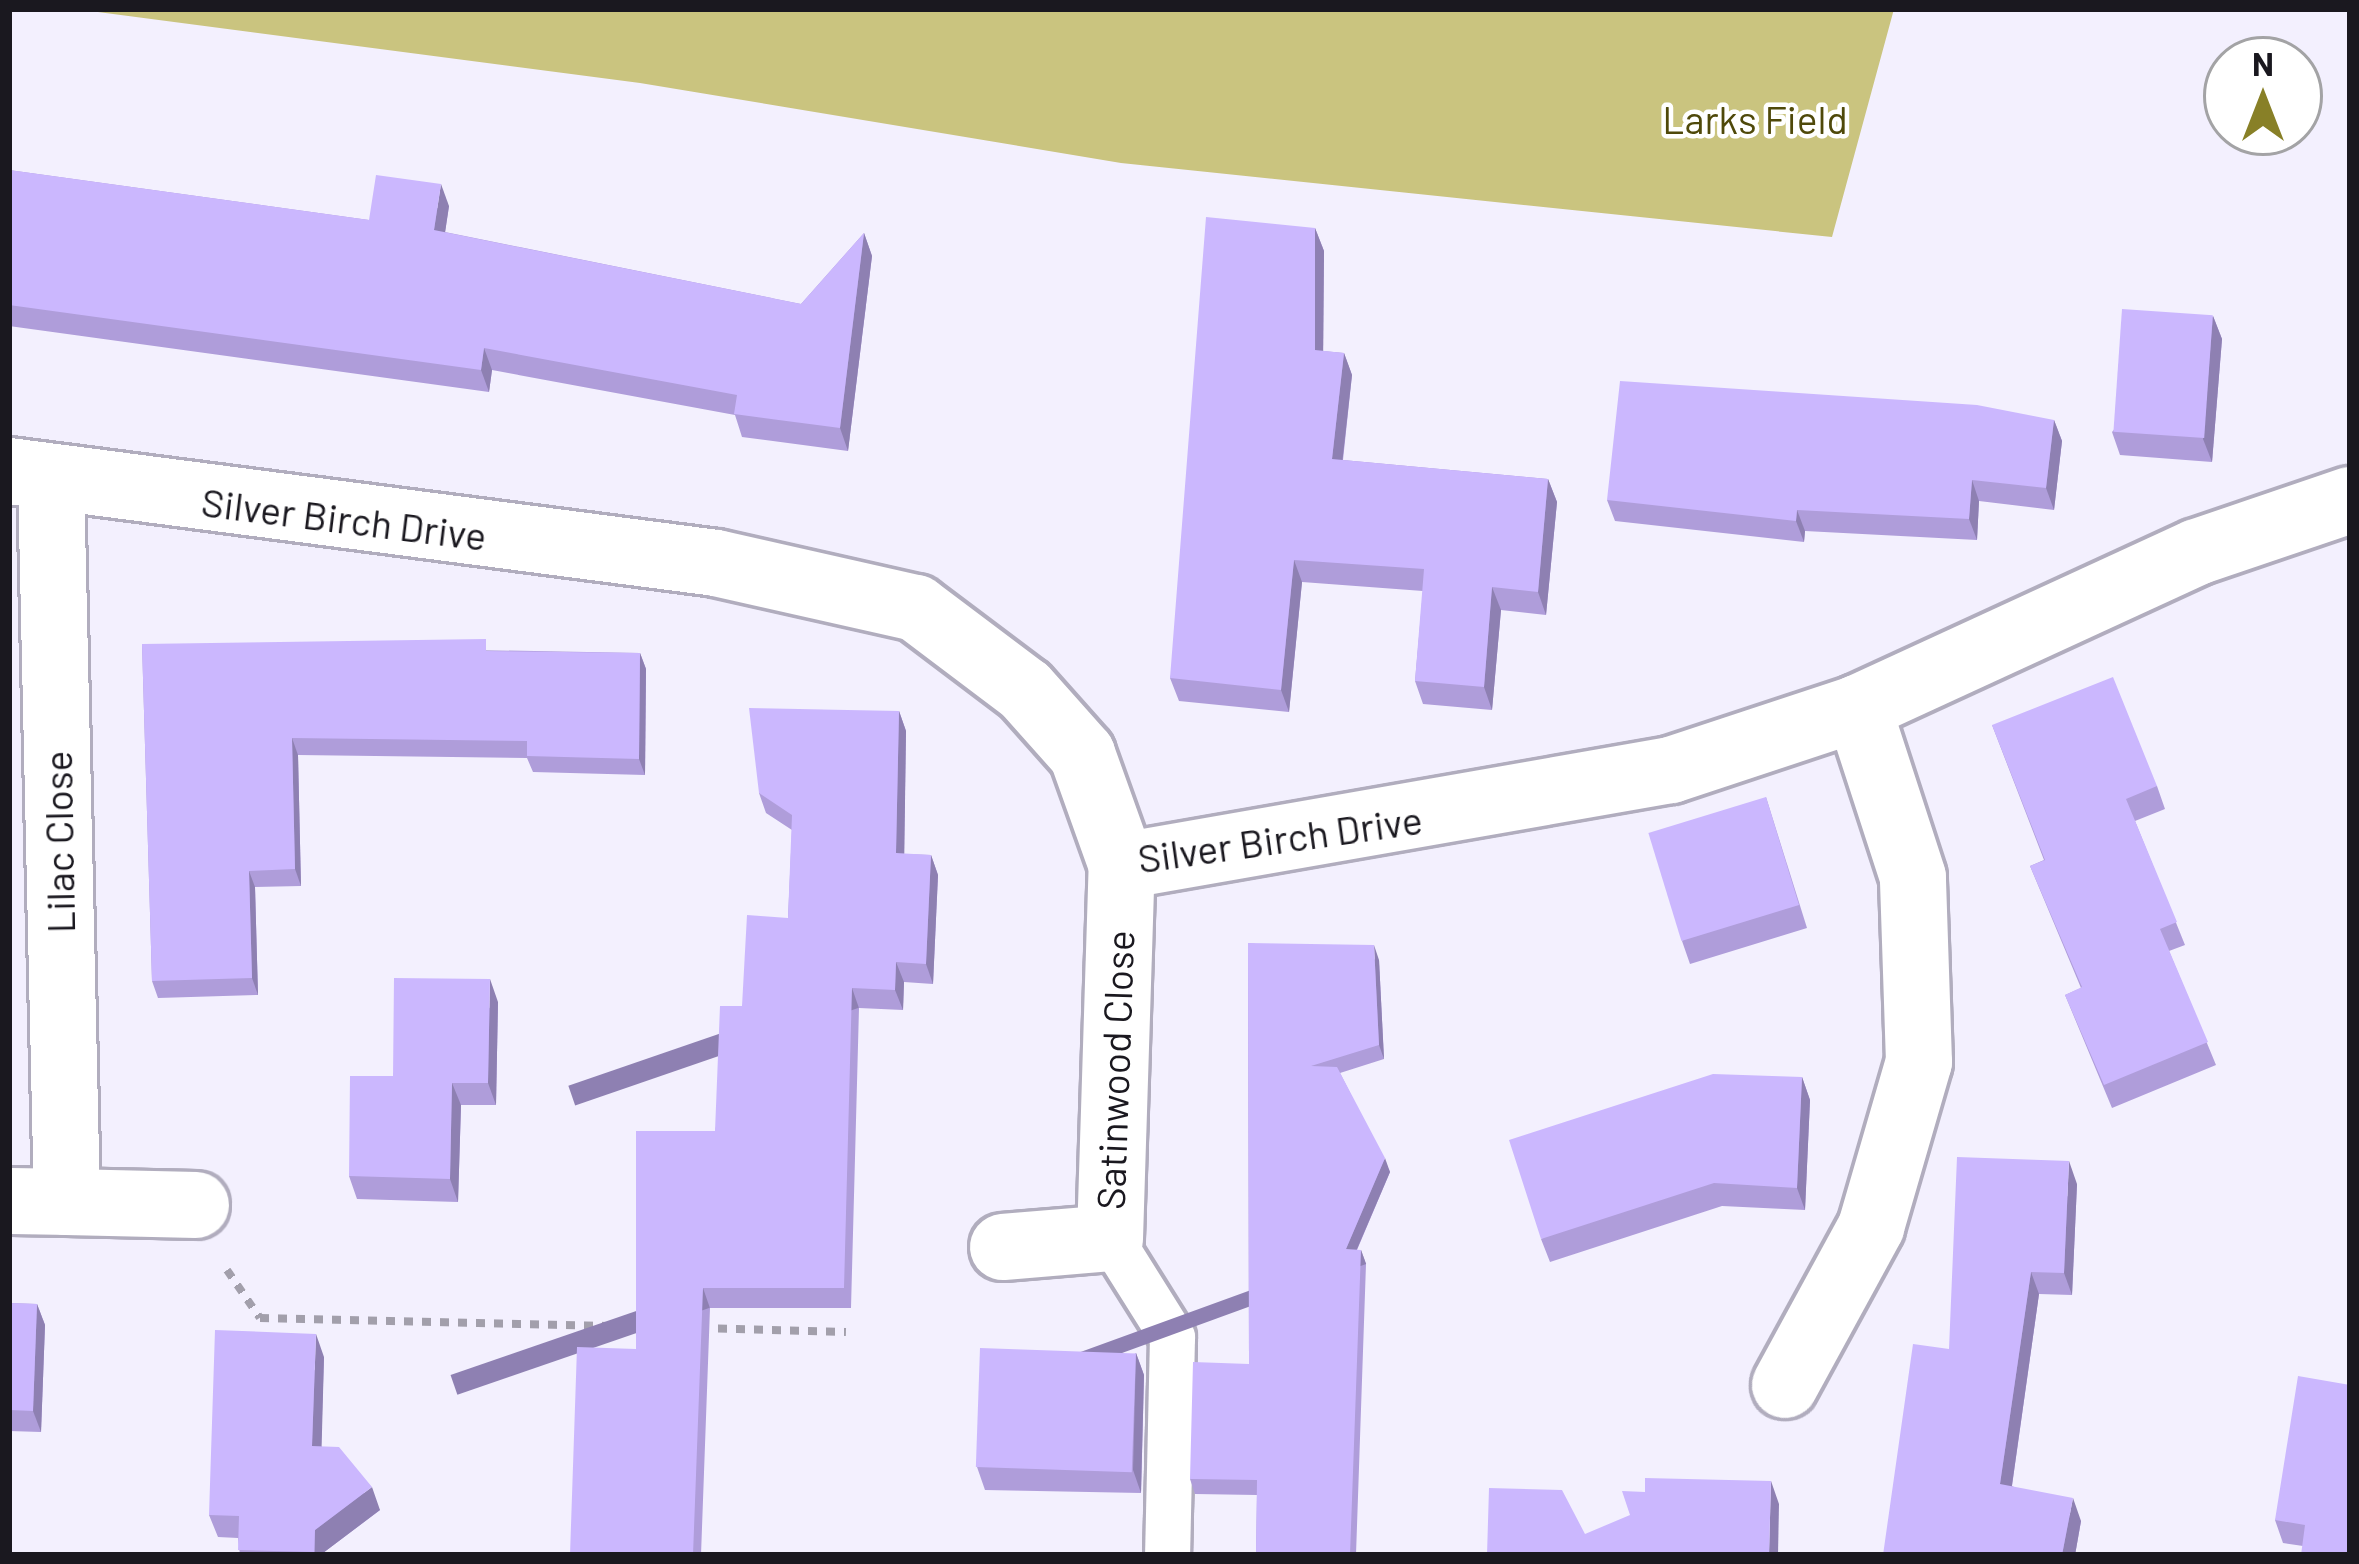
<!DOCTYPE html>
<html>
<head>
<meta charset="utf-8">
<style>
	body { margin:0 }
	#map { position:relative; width:2359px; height:1564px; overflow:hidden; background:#f3f0fe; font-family:Barlow,sans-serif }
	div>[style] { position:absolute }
	.green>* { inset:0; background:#cac47f }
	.path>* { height:8px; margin-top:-4px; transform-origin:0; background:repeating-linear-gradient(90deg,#a29fab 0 9px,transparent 0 18px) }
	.roads { filter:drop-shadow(3px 0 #b1adbe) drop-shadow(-3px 0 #b1adbe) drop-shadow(0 3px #b1adbe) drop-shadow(0 -3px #b1adbe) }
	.service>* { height:45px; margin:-22.5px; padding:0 22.5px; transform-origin:22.5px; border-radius:22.5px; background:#fff }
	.minor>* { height:66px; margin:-33px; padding:0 33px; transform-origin:33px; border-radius:33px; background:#fff }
	.wall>* { inset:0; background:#af9dda }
	.shaded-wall>* { inset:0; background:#8e80b2; transform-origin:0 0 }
	.building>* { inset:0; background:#cbb7fe; transform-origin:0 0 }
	span { translate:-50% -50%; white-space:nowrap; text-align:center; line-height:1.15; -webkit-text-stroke:9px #fff; paint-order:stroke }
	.park-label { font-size:39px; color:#4f490a }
	.street-label { font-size:39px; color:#1a181f }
	.frame { position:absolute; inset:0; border:12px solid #1a181f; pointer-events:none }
	.north { position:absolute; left:2203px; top:36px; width:120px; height:120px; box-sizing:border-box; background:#fff; border:3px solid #a3a3a5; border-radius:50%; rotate:0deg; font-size:33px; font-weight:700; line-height:48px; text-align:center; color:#1a181f }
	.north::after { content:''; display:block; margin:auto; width:42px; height:54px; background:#888027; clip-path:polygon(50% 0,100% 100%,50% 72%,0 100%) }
</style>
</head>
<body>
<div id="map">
	<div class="green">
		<i style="clip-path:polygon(75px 9px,1894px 9px,1832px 237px,1121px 163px,640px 83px)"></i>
	</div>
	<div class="path">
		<i style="left:227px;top:1270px;width:58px;rotate:55.5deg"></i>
		<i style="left:260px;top:1318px;width:383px;rotate:1.3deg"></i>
		<i style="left:700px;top:1328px;width:146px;rotate:1.6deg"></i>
	</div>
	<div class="roads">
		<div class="service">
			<i style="left:1110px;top:1238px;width:117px;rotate:57.9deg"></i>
			<i style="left:1172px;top:1337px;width:218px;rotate:91.3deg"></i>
		</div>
		<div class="minor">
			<i style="left:9px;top:471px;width:713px;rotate:7.41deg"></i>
			<i style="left:716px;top:563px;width:205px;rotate:12.7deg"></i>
			<i style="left:916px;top:608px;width:136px;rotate:37deg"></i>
			<i style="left:1025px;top:690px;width:86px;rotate:48.3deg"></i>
			<i style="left:1082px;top:754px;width:119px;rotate:70.3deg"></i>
			<i style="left:1122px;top:866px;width:557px;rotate:-9.92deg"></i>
			<i style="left:1671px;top:770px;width:197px;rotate:-18.3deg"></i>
			<i style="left:1858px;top:708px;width:373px;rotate:-24.7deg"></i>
			<i style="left:2197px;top:552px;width:162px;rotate:-18.8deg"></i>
			<i style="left:9px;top:1201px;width:58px;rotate:1deg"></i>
			<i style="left:67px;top:1202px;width:720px;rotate:-91.27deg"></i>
			<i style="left:67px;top:1202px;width:129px;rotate:1.3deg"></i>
			<i style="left:1003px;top:1247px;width:107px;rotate:-4.8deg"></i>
			<i style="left:1110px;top:1238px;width:372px;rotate:-88.2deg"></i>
			<i style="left:1785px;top:1385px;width:180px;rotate:-61.4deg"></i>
			<i style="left:1871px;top:1227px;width:172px;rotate:-73.8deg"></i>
			<i style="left:1919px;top:1062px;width:185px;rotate:-91.9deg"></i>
			<i style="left:1913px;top:877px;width:178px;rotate:-108deg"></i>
		</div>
	</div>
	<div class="wall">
		<i style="clip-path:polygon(9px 170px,369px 220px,449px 206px,445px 232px,801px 304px,864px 233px,872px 256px,848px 451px,742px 437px,735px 415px,492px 370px,489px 392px,9px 326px)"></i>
		<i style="clip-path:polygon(1315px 228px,1324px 251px,1323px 351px,1344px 353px,1352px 375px,1343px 460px,1548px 479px,1557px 502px,1546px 615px,1501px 610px,1492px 710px,1423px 704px,1415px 681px,1423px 591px,1302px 582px,1289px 712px,1179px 701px,1170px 678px)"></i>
		<i style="clip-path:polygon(2213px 316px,2222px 339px,2212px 462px,2120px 455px,2112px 432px)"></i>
		<i style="clip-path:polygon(2054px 420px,2062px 441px,2054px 510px,1979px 501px,1977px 540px,1805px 531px,1804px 542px,1615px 521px,1607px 500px)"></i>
		<i style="clip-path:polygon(142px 644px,640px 653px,646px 669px,645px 775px,533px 772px,527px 758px,298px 755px,301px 886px,255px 887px,258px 995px,158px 998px,152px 981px)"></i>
		<i style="clip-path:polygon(899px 711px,906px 731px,904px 854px,931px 855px,938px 875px,933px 984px,904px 982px,903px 1010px,859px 1008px,851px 1308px,710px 1308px,701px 1555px,570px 1555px,636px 1349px,715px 1131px,742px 1006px,788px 918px,792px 830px,766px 813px,759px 793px)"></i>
		<i style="clip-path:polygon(1992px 725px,2157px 786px,2165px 809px,2135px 821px,2185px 945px,2169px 951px,2216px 1065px,2112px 1108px,2065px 995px,2081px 988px,2030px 866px,2044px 860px)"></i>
		<i style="clip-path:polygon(1766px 797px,1807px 928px,1690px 964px,1682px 941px)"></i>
		<i style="clip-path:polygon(1248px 943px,1379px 960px,1384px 1059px,1340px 1073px,1390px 1172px,1357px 1250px,1361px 1250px,1366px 1264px,1356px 1555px,1256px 1555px,1257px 1495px,1195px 1494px,1190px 1479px,1249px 1364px)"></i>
		<i style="clip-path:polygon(498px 1002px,496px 1105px,461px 1105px,458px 1202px,357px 1199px,349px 1176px,393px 1076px)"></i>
		<i style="clip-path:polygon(1802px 1077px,1810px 1100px,1805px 1210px,1722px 1206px,1550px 1262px,1541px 1239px)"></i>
		<i style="clip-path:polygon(2077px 1184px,2072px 1295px,2039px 1294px,2012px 1486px,2081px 1521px,2075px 1555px,1883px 1555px,1949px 1349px)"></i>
		<i style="clip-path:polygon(9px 1303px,37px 1304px,45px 1325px,41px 1432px,9px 1431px)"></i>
		<i style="clip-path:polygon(1136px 1353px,1144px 1375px,1141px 1493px,985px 1490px,977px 1467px)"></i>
		<i style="clip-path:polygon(324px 1357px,321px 1446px,380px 1510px,323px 1553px,323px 1555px,240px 1555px,238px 1538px,218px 1537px,209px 1515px)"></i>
		<i style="clip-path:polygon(2350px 1385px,2303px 1546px,2283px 1543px,2275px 1520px)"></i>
	</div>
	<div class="shaded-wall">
		<i style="clip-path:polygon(441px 184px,449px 206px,442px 253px,434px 230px)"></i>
		<i style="clip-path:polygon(1315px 228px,1324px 251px,1323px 372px,1315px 350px)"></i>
		<i style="clip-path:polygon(864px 233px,872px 256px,848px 451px,840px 428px)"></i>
		<i style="clip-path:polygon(2213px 316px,2222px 339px,2212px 462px,2203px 439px)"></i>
		<i style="clip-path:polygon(484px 348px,492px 370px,489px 392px,481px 370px)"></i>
		<i style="clip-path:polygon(1344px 353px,1352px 375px,1340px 482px,1332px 459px)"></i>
		<i style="clip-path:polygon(2054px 420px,2062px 441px,2054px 510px,2046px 488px)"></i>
		<i style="clip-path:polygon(1548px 479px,1557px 502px,1546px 615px,1538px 592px)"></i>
		<i style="clip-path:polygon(1972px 480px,1979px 501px,1977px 540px,1969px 519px)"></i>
		<i style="clip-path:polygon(1797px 510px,1805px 531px,1804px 542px,1796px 521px)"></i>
		<i style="clip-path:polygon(1294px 560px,1302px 582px,1289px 712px,1281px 690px)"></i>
		<i style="clip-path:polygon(1492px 587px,1501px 610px,1492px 710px,1484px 687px)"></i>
		<i style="clip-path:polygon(640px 653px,646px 669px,645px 775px,639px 759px)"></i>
		<i style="clip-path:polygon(899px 711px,906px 731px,904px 873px,896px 853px)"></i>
		<i style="clip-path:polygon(292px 738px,298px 755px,301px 886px,295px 869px)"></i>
		<i style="clip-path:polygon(931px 855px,938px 875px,933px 984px,926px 964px)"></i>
		<i style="clip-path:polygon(249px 871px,255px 887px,258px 995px,252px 978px)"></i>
		<i style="clip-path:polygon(1374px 945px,1379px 960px,1384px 1059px,1379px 1045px)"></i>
		<i style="clip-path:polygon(896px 962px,904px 982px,903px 1010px,895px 990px)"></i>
		<i style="clip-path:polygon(490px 979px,498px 1002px,496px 1105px,488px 1083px)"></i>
		<i style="left:852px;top:988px;width:21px;height:300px;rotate:71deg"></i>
		<i style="clip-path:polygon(1802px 1077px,1810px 1100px,1805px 1210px,1797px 1188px)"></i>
		<i style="clip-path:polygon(452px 1083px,461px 1105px,458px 1202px,450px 1179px)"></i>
		<i style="clip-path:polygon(1385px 1158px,1390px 1172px,1351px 1263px,1346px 1249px)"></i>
		<i style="clip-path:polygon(2069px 1161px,2077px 1184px,2072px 1295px,2064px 1273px)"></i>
		<i style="left:1361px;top:1250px;width:15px;height:305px;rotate:70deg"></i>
		<i style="clip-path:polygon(2031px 1272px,2039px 1294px,2009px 1506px,2000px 1484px)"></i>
		<i style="left:703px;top:1288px;width:21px;height:267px;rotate:71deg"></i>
		<i style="clip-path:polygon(37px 1304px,45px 1325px,41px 1432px,33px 1411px)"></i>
		<i style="clip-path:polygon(316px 1334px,324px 1357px,321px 1469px,312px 1446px)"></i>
		<i style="clip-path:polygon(1136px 1353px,1144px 1375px,1141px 1493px,1133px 1470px)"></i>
		<i style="clip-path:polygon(1771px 1481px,1779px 1504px,1778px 1555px,1769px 1555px)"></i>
		<i style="clip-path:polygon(372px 1487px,380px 1510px,323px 1553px,323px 1555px,315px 1555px,315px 1530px)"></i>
		<i style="clip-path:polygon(2073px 1498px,2081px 1521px,2075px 1555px,2062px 1555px)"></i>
	</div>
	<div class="building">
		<i style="clip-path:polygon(9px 170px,369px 220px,376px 175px,441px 184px,434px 230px,801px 304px,864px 233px,840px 428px,734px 414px,737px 395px,484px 348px,481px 370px,9px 305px)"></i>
		<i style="clip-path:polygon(1206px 217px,1315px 228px,1315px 350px,1344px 353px,1332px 459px,1548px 479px,1538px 592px,1492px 587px,1484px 687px,1415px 681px,1424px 569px,1294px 560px,1281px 690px,1170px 678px)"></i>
		<i style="left:2122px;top:309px;width:91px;height:123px;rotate:4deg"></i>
		<i style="clip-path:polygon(1620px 381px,1977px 405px,2054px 420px,2046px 488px,1972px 480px,1969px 519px,1797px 510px,1796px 521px,1607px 500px)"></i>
		<i style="clip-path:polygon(486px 639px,486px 651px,640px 653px,639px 759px,527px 756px,527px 741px,292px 738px,295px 869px,249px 871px,252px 978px,152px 981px,142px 644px)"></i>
		<i style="clip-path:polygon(2113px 677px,2157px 786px,2126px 799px,2177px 922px,2160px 929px,2208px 1042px,2104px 1085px,2065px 995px,2082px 987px,2030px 866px,2045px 860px,1992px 725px)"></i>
		<i style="clip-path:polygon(749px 708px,899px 711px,896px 853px,931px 855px,926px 964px,896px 962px,895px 990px,852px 988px,844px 1288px,703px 1288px,693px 1555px,570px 1555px,577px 1347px,636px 1349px,636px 1131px,715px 1131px,720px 1006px,742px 1006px,747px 915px,788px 918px,792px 815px,759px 793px)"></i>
		<i style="left:1766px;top:797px;width:113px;height:123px;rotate:73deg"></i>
		<i style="clip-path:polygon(1248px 943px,1374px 945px,1379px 1045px,1311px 1066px,1337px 1067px,1385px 1158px,1346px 1249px,1361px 1250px,1350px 1555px,1256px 1554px,1257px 1480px,1190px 1479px,1193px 1362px,1249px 1364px)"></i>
		<i style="clip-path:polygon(394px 978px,490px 979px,488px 1083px,452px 1083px,450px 1179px,349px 1176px,350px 1076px,393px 1076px)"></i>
		<i style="clip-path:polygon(1713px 1074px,1802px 1077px,1797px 1188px,1714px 1183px,1541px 1239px,1509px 1140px)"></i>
		<i style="clip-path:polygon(1957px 1157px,2069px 1161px,2064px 1273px,2031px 1272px,2000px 1484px,2073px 1498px,2062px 1555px,1883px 1555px,1913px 1344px,1949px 1349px)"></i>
		<i style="clip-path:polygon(9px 1303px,37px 1304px,33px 1411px,9px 1410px)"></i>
		<i style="clip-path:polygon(215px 1330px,316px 1334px,312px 1446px,339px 1447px,372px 1487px,315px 1530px,314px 1552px,238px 1550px,239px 1516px,209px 1515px)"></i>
		<i style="left:980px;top:1348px;width:156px;height:119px;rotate:2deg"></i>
		<i style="clip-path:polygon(2298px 1376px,2350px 1385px,2350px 1555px,2301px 1555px,2305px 1525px,2275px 1520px)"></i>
		<i style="clip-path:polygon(1645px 1478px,1771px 1481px,1769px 1555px,1487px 1555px,1489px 1488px,1562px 1490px,1585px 1534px,1630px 1515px,1622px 1491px,1645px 1492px)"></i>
	</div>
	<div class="park-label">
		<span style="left:1755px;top:119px">Larks Field</span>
	</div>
	<div class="street-label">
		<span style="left:344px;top:519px;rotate:7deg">Silver Birch Drive</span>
		<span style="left:1280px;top:839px;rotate:-8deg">Silver Birch Drive</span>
		<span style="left:59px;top:842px;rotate:-91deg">Lilac Close</span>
		<span style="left:1115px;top:1070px;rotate:-88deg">Satinwood Close</span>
	</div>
	<div class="frame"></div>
	<div class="north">N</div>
</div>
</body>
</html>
